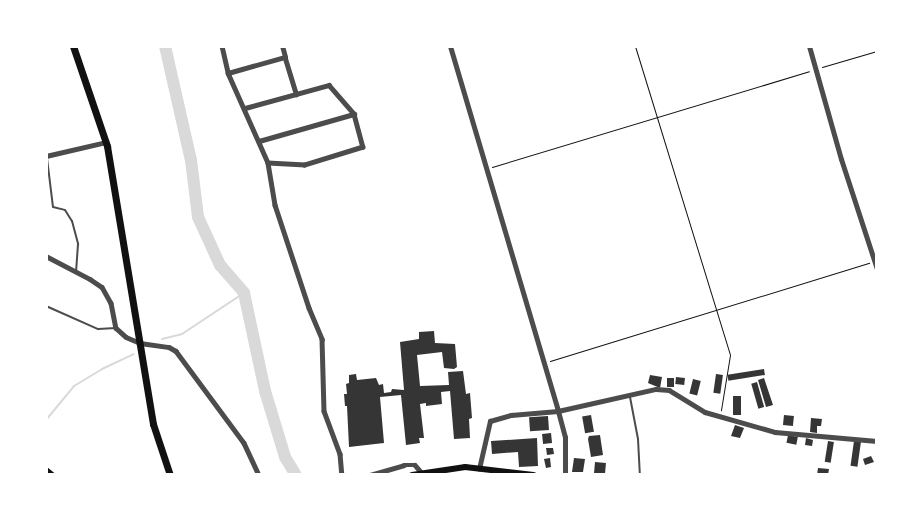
<!DOCTYPE html>
<html>
<head>
<meta charset="utf-8">
<style>
	body { margin:0 }
	#map { position:relative; width:923px; height:521px; overflow:hidden; background:#fff; font-family:"PT Sans Narrow",sans-serif }
	div>[style] { position:absolute }
	.stream>* { height:2px; margin:-1px; padding:0 1px; transform-origin:1px; border-radius:1px; background:#d9d9d9 }
	.river>* { height:12px; margin:-6px; padding:0 6px; transform-origin:6px; border-radius:6px; background:#d9d9d9 }
	.building>* { inset:0; background:#353535; transform-origin:0 0 }
	.path>* { height:1px; margin:-0.5px; padding:0 0.5px; transform-origin:0.5px; border-radius:0.5px; background:#111 }
	.service>* { height:2px; margin:-1px; padding:0 1px; transform-origin:1px; border-radius:1px; background:#4c4c4c }
	.minor>* { height:4.5px; margin:-2.25px; padding:0 2.25px; transform-origin:2.25px; border-radius:2.25px; background:#4c4c4c }
	.tertiary>* { height:5px; margin:-2.5px; padding:0 2.5px; transform-origin:2.5px; border-radius:2.5px; background:#4c4c4c }
	.primary>* { height:6px; margin:-3px; padding:0 3px; transform-origin:3px; border-radius:3px; background:#111 }
	.trunk>* { height:7px; margin:-3.5px; padding:0 3.5px; transform-origin:3.5px; border-radius:3.5px; background:#111 }
	span { translate:-50% -50%; white-space:nowrap; text-align:center; line-height:1.15; -webkit-text-stroke:4px #fff; paint-order:stroke }
	.frame { position:absolute; inset:0; border:48px solid #fff; pointer-events:none }
</style>
</head>
<body>
<div id="map">
	<div class="stream">
		<i style="left:162px;top:339px;width:21px;rotate:-14deg"></i>
		<i style="left:182px;top:334px;width:74px;rotate:-33.5deg"></i>
		<i style="left:46px;top:420px;width:44px;rotate:-50.5deg"></i>
		<i style="left:74px;top:386px;width:33px;rotate:-31deg"></i>
		<i style="left:102px;top:369px;width:35px;rotate:-25deg"></i>
	</div>
	<div class="river">
		<i style="left:165px;top:46px;width:117px;rotate:77.2deg"></i>
		<i style="left:191px;top:160px;width:57px;rotate:83deg"></i>
		<i style="left:198px;top:217px;width:53px;rotate:65.4deg"></i>
		<i style="left:220px;top:265px;width:37px;rotate:49deg"></i>
		<i style="left:244px;top:293px;width:100px;rotate:77.9deg"></i>
		<i style="left:265px;top:391px;width:69px;rotate:73.1deg"></i>
		<i style="left:285px;top:457px;width:21px;rotate:59deg"></i>
	</div>
	<div class="building">
		<i style="clip-path:polygon(434px 331px,435px 343px,455px 344px,457px 367px,454px 369px,444px 368px,442px 352px,417px 355px,420px 386px,449px 385px,448px 372px,463px 371px,466px 394px,470px 393px,472px 418px,469px 419px,470px 438px,454px 439px,450px 391px,441px 392px,442px 404px,426px 406px,426px 403px,420px 404px,424px 438px,419px 438px,420px 443px,406px 445px,401px 395px,380px 397px,384px 443px,349px 447px,347px 406px,345px 406px,344px 394px,347px 394px,346px 384px,349px 383px,349px 375px,356px 374px,357px 380px,376px 378px,379px 385px,383px 384px,384px 393px,391px 392px,392px 389px,404px 390px,400px 342px,419px 339px,419px 332px)"></i>
		<i style="left:764px;top:369px;width:6px;height:37px;rotate:81deg"></i>
		<i style="left:716px;top:374px;width:7px;height:19px;rotate:8deg"></i>
		<i style="clip-path:polygon(650px 375px,662px 377px,660px 388px,648px 383px)"></i>
		<i style="left:676px;top:377px;width:9px;height:7px;rotate:6deg"></i>
		<i style="left:667px;top:378px;width:7px;height:9px"></i>
		<i style="clip-path:polygon(764px 378px,773px 405px,766px 407px,758px 380px)"></i>
		<i style="left:693px;top:379px;width:8px;height:15px;rotate:14deg"></i>
		<i style="left:757px;top:382px;width:26px;height:6px;rotate:74deg"></i>
		<i style="left:733px;top:396px;width:8px;height:19px"></i>
		<i style="left:591px;top:415px;width:17px;height:9px;rotate:80deg"></i>
		<i style="left:784px;top:415px;width:10px;height:10px;rotate:6deg"></i>
		<i style="left:548px;top:416px;width:14px;height:19px;rotate:86deg"></i>
		<i style="clip-path:polygon(811px 418px,822px 419px,821px 426px,817px 426px,817px 433px,810px 432px)"></i>
		<i style="clip-path:polygon(735px 425px,744px 428px,740px 438px,731px 436px)"></i>
		<i style="left:551px;top:433px;width:10px;height:9px;rotate:84deg"></i>
		<i style="clip-path:polygon(600px 435px,603px 455px,591px 457px,588px 439px,589px 436px)"></i>
		<i style="left:788px;top:435px;width:10px;height:8px;rotate:11deg"></i>
		<i style="clip-path:polygon(537px 438px,538px 466px,519px 467px,518px 452px,492px 454px,491px 441px)"></i>
		<i style="clip-path:polygon(806px 438px,813px 440px,812px 446px,805px 445px)"></i>
		<i style="left:828px;top:441px;width:6px;height:21px;rotate:9deg"></i>
		<i style="left:854px;top:441px;width:7px;height:25px;rotate:8deg"></i>
		<i style="clip-path:polygon(546px 448px,553px 448px,554px 454px,547px 455px)"></i>
		<i style="clip-path:polygon(871px 456px,874px 462px,865px 465px,863px 459px)"></i>
		<i style="clip-path:polygon(550px 458px,551px 467px,546px 468px,544px 459px)"></i>
		<i style="clip-path:polygon(574px 458px,585px 459px,583px 472px,572px 472px)"></i>
		<i style="left:595px;top:462px;width:11px;height:11px;rotate:5deg"></i>
		<i style="clip-path:polygon(818px 468px,829px 469px,828px 475px,817px 475px)"></i>
	</div>
	<div class="path">
		<i style="left:635px;top:46px;width:323px;rotate:72.9deg"></i>
		<i style="left:730px;top:355px;width:56px;rotate:99.3deg"></i>
		<i style="left:822px;top:67px;width:57px;rotate:-16.2deg"></i>
		<i style="left:492px;top:167px;width:331px;rotate:-16.8deg"></i>
		<i style="left:550px;top:361px;width:334px;rotate:-17.1deg"></i>
	</div>
	<div class="service">
		<i style="left:46px;top:150px;width:57px;rotate:83deg"></i>
		<i style="left:53px;top:207px;width:12px;rotate:14deg"></i>
		<i style="left:65px;top:210px;width:13px;rotate:58deg"></i>
		<i style="left:72px;top:221px;width:24px;rotate:75deg"></i>
		<i style="left:78px;top:244px;width:27px;rotate:94deg"></i>
		<i style="left:46px;top:306px;width:57px;rotate:23.9deg"></i>
		<i style="left:98px;top:329px;width:18px;rotate:-3deg"></i>
		<i style="left:630px;top:397px;width:43px;rotate:79.2deg"></i>
		<i style="left:638px;top:439px;width:36px;rotate:87deg"></i>
	</div>
	<div class="minor">
		<i style="left:222px;top:46px;width:28px;rotate:77deg"></i>
		<i style="left:228px;top:73px;width:98px;rotate:66deg"></i>
		<i style="left:268px;top:163px;width:43px;rotate:80.5deg"></i>
		<i style="left:275px;top:205px;width:108px;rotate:71.7deg"></i>
		<i style="left:309px;top:308px;width:34px;rotate:67deg"></i>
		<i style="left:322px;top:339px;width:72px;rotate:88.4deg"></i>
		<i style="left:324px;top:411px;width:46px;rotate:69.6deg"></i>
		<i style="left:340px;top:454px;width:21px;rotate:85deg"></i>
		<i style="left:285px;top:57px;width:39px;rotate:73deg"></i>
		<i style="left:228px;top:73px;width:59px;rotate:-15.7deg"></i>
		<i style="left:285px;top:57px;width:11px;rotate:-105deg"></i>
		<i style="left:245px;top:108px;width:87px;rotate:-15.3deg"></i>
		<i style="left:329px;top:85px;width:38px;rotate:49deg"></i>
		<i style="left:354px;top:114px;width:34px;rotate:75deg"></i>
		<i style="left:363px;top:147px;width:61px;rotate:162.8deg"></i>
		<i style="left:305px;top:165px;width:37px;rotate:-177deg"></i>
		<i style="left:259px;top:141px;width:99px;rotate:-15.9deg"></i>
		<i style="left:46px;top:156px;width:62px;rotate:-13.1deg"></i>
		<i style="left:46px;top:256px;width:50px;rotate:27.6deg"></i>
		<i style="left:90px;top:279px;width:14px;rotate:34deg"></i>
		<i style="left:102px;top:287px;width:18px;rotate:61deg"></i>
		<i style="left:111px;top:303px;width:25px;rotate:79deg"></i>
		<i style="left:116px;top:328px;width:13px;rotate:42deg"></i>
		<i style="left:126px;top:337px;width:15px;rotate:23deg"></i>
		<i style="left:140px;top:343px;width:29px;rotate:8deg"></i>
		<i style="left:169px;top:347px;width:8px;rotate:30deg"></i>
		<i style="left:176px;top:351px;width:114px;rotate:53.5deg"></i>
		<i style="left:244px;top:443px;width:35px;rotate:65deg"></i>
		<i style="left:479px;top:469px;width:49px;rotate:-77.1deg"></i>
		<i style="left:490px;top:421px;width:22px;rotate:-16deg"></i>
		<i style="left:511px;top:415px;width:47px;rotate:-4.9deg"></i>
		<i style="left:558px;top:411px;width:100px;rotate:-12.7deg"></i>
		<i style="left:656px;top:389px;width:13px;rotate:4deg"></i>
		<i style="left:669px;top:390px;width:42px;rotate:31.4deg"></i>
		<i style="left:705px;top:412px;width:73px;rotate:15.9deg"></i>
		<i style="left:775px;top:432px;width:102px;rotate:5deg"></i>
		<i style="left:370px;top:475px;width:35px;rotate:-16deg"></i>
		<i style="left:404px;top:465px;width:11px"></i>
		<i style="left:415px;top:465px;width:9px;rotate:49deg"></i>
	</div>
	<div class="tertiary">
		<i style="left:450px;top:46px;width:381px;rotate:73.5deg"></i>
		<i style="left:558px;top:411px;width:27px;rotate:75deg"></i>
		<i style="left:565px;top:437px;width:38px;rotate:90deg"></i>
		<i style="left:809px;top:46px;width:117px;rotate:74.2deg"></i>
		<i style="left:841px;top:159px;width:116px;rotate:71.9deg"></i>
	</div>
	<div class="primary">
		<i style="left:46px;top:470px;width:8px;rotate:40deg"></i>
		<i style="left:412px;top:475px;width:54px;rotate:-8.6deg"></i>
		<i style="left:465px;top:467px;width:69px;rotate:6.6deg"></i>
	</div>
	<div class="trunk">
		<i style="left:73px;top:46px;width:106px;rotate:71.2deg"></i>
		<i style="left:107px;top:146px;width:282px;rotate:80.6deg"></i>
		<i style="left:153px;top:424px;width:54px;rotate:71.6deg"></i>
	</div>
	<div class="frame"></div>
</div>
</body>
</html>
